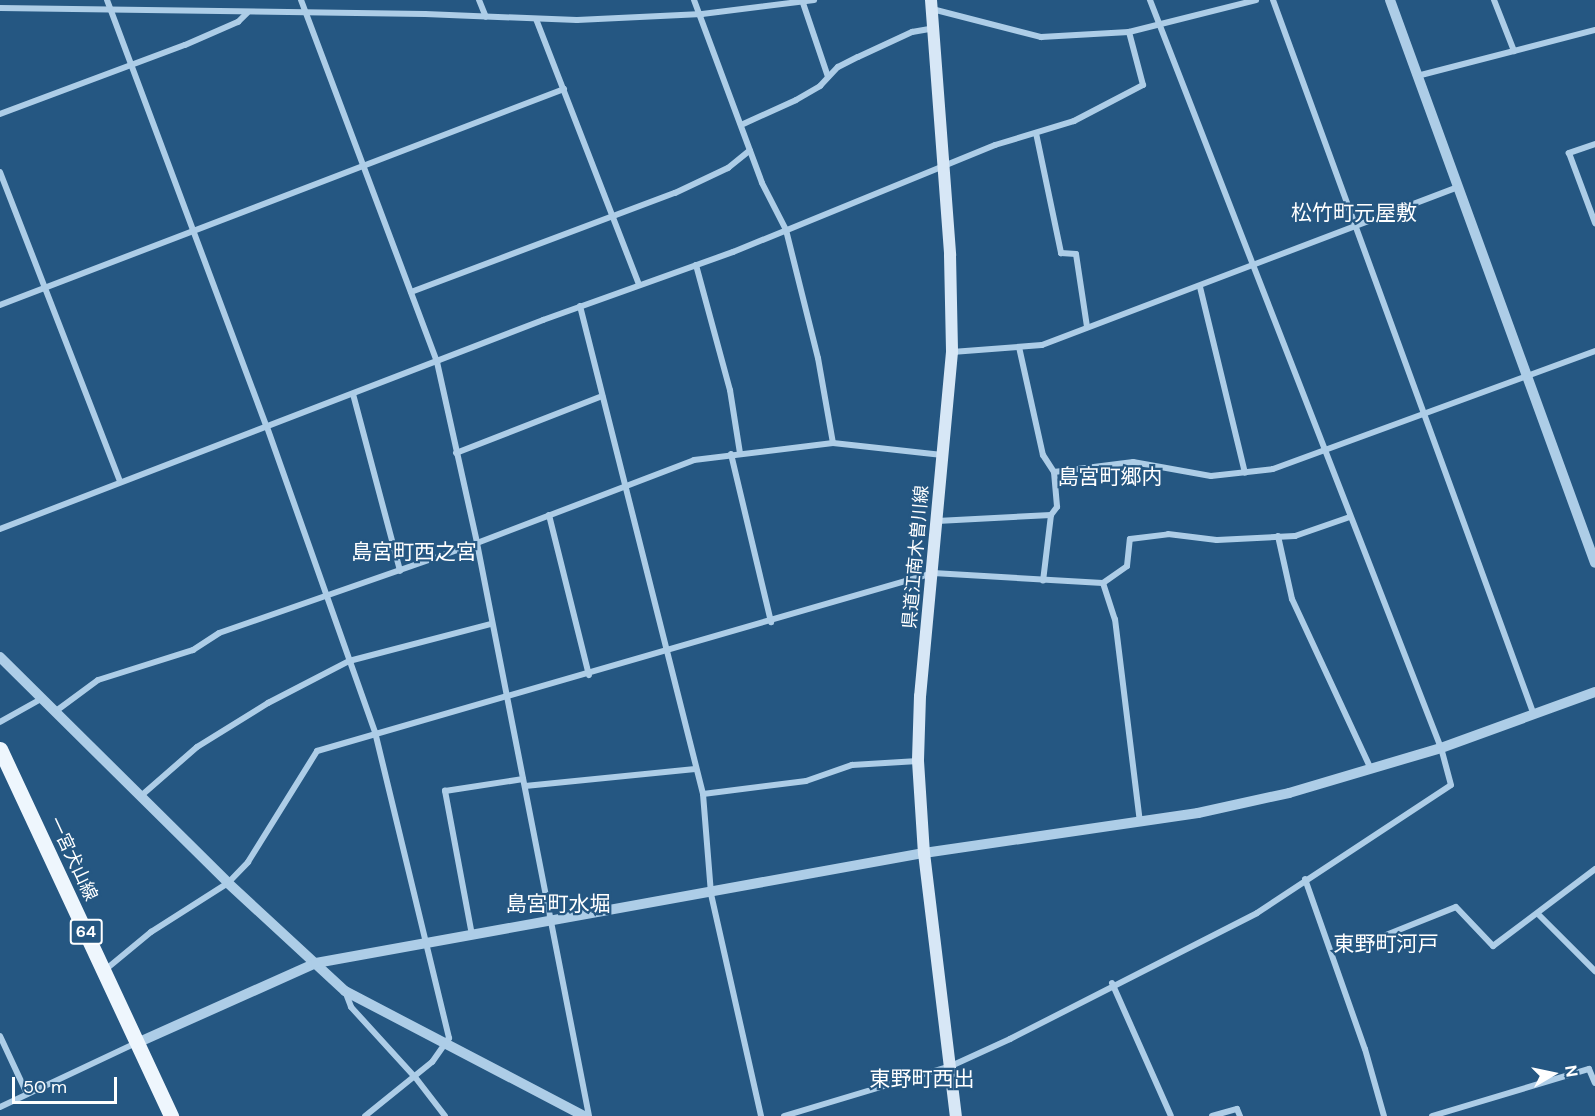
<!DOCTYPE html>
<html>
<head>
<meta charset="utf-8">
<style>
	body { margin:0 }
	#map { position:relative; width:1595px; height:1116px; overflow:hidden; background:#255782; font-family:"DM Sans","Noto Sans JP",sans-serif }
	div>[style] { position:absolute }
	.minor>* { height:6px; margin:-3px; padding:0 3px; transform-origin:3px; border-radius:3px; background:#adcde7 }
	.tertiary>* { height:10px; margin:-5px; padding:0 5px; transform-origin:5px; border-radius:5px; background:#adcde7 }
	.secondary>* { height:12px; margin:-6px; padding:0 6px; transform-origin:6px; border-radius:6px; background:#d7e7f6 }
	.primary>* { height:15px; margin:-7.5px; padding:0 7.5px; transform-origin:7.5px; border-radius:7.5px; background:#eef6fd }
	span { translate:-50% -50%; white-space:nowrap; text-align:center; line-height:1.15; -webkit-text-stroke:4.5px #255782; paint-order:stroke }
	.shield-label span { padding:2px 4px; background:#255782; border:2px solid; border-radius:4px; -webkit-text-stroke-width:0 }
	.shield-label { font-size:16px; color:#fff; font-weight:700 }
	.street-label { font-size:18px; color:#fff }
	.quarter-label { font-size:21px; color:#fff }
	.north { position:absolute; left:1523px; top:1044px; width:60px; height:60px; -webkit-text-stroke:4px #255782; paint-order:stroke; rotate:81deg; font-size:16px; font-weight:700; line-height:24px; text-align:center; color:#fff }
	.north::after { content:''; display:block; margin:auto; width:21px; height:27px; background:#fff; clip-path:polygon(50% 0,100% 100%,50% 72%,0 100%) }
	.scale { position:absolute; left:12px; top:1077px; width:105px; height:27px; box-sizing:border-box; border:3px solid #fff; border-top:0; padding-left:8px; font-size:18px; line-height:21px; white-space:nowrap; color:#fff; -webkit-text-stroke:4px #255782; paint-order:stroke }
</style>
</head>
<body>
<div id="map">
	<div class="minor">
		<i style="left:107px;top:0;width:456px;rotate:69.5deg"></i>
		<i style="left:267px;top:427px;width:324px;rotate:70.5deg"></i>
		<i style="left:375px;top:732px;width:315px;rotate:76.4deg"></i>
		<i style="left:449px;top:1038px;width:29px;rotate:125deg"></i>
		<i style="left:432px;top:1062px;width:86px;rotate:141.1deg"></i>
		<i style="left:301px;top:0;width:387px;rotate:69.4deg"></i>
		<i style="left:437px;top:362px;width:185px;rotate:77.5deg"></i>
		<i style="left:477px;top:543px;width:584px;rotate:78.94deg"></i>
		<i style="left:479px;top:0;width:18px;rotate:68deg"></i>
		<i style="left:694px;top:0;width:195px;rotate:69.6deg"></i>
		<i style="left:762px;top:183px;width:53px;rotate:62.9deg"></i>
		<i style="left:786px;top:230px;width:132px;rotate:76deg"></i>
		<i style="left:818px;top:358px;width:86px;rotate:80deg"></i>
		<i style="left:802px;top:0;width:81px;rotate:71.3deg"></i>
		<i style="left:1273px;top:0;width:761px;rotate:69.95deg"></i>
		<i style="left:1494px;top:0;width:55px;rotate:68.6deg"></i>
		<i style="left:0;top:8px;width:425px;rotate:0.8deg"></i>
		<i style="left:425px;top:14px;width:152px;rotate:2.3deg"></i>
		<i style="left:577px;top:20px;width:125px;rotate:-2.7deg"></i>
		<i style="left:702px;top:14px;width:113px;rotate:-7.1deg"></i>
		<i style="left:932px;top:9px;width:113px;rotate:14.4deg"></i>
		<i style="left:1041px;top:37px;width:88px;rotate:-3.3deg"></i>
		<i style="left:1129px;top:32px;width:131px;rotate:-14.1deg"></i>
		<i style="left:536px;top:19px;width:285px;rotate:68.8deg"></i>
		<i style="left:1417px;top:76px;width:184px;rotate:-14.5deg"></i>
		<i style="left:0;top:114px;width:197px;rotate:-20.5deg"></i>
		<i style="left:185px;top:45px;width:58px;rotate:-23.5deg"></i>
		<i style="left:238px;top:22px;width:13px;rotate:-45deg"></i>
		<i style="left:741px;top:125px;width:60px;rotate:-24.4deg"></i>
		<i style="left:796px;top:100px;width:28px;rotate:-30deg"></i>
		<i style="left:820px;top:86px;width:26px;rotate:-47deg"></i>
		<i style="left:838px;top:67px;width:22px;rotate:-27deg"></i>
		<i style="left:858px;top:57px;width:60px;rotate:-24.8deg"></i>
		<i style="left:912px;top:32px;width:22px;rotate:-10deg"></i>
		<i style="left:1036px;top:133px;width:123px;rotate:78.2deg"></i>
		<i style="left:1061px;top:253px;width:15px;rotate:4deg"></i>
		<i style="left:1076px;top:254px;width:74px;rotate:81.4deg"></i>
		<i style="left:1595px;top:144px;width:28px;rotate:161deg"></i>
		<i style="left:1569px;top:153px;width:75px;rotate:69.6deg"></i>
		<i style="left:0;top:172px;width:332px;rotate:68.8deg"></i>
		<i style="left:696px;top:265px;width:130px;rotate:74.8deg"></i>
		<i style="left:730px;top:390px;width:64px;rotate:81deg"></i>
		<i style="left:1200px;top:287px;width:191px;rotate:76.4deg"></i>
		<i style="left:411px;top:292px;width:282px;rotate:-20.6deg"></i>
		<i style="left:675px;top:193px;width:59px;rotate:-25.3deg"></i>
		<i style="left:728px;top:168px;width:28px;rotate:-39deg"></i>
		<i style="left:0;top:305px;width:604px;rotate:-20.96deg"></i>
		<i style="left:580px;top:306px;width:503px;rotate:75.85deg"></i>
		<i style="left:703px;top:794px;width:100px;rotate:85.4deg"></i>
		<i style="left:711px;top:894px;width:228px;rotate:77.3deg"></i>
		<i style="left:1019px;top:347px;width:111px;rotate:77.5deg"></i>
		<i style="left:1043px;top:455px;width:20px;rotate:57deg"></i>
		<i style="left:1054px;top:472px;width:35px;rotate:85deg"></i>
		<i style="left:1057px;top:507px;width:10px;rotate:127deg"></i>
		<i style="left:1051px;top:515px;width:66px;rotate:96.9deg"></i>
		<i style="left:952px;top:352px;width:90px;rotate:-4.4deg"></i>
		<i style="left:1042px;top:345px;width:444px;rotate:-20.8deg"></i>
		<i style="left:353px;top:394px;width:183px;rotate:75.1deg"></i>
		<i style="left:456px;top:453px;width:157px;rotate:-21.3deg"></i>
		<i style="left:731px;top:454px;width:173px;rotate:76.6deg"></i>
		<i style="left:1054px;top:472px;width:80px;rotate:-7.2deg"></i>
		<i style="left:1133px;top:462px;width:79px;rotate:10.2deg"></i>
		<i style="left:1211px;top:476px;width:62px;rotate:-6.4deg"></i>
		<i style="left:1273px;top:469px;width:343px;rotate:-20.1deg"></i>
		<i style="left:549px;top:515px;width:165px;rotate:76deg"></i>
		<i style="left:937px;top:521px;width:114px;rotate:-3deg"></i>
		<i style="left:0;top:529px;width:582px;rotate:-21.05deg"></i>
		<i style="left:543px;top:320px;width:202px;rotate:-19.7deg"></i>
		<i style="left:733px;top:252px;width:283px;rotate:-22.2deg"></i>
		<i style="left:995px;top:145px;width:83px;rotate:-16.9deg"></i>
		<i style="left:1074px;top:121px;width:78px;rotate:-27.6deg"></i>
		<i style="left:1143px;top:85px;width:55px;rotate:-104.8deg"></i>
		<i style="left:1278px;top:536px;width:65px;rotate:77.5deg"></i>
		<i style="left:1292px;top:599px;width:187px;rotate:65.1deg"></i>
		<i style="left:1103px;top:583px;width:38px;rotate:72deg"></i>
		<i style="left:1115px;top:619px;width:205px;rotate:83deg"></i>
		<i style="left:56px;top:711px;width:52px;rotate:-36.4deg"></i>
		<i style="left:98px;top:680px;width:100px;rotate:-17.5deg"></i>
		<i style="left:193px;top:650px;width:31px;rotate:-33deg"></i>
		<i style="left:219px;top:633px;width:273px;rotate:-19.2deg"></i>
		<i style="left:477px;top:543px;width:232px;rotate:-20.9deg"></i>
		<i style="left:694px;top:460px;width:140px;rotate:-7deg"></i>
		<i style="left:833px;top:443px;width:110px;rotate:6.3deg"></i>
		<i style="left:0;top:722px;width:47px;rotate:-29.3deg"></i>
		<i style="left:525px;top:786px;width:171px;rotate:-5.7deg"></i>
		<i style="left:703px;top:794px;width:104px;rotate:-7.2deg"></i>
		<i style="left:806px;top:781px;width:49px;rotate:-19.2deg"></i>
		<i style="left:852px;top:765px;width:66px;rotate:-3.5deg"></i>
		<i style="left:142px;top:795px;width:73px;rotate:-41.1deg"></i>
		<i style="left:197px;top:747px;width:84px;rotate:-31.8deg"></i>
		<i style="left:268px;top:703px;width:91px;rotate:-27.4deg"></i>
		<i style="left:349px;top:661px;width:147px;rotate:-14.6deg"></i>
		<i style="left:1305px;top:879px;width:180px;rotate:70.6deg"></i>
		<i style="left:1365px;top:1049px;width:70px;rotate:74.2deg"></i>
		<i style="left:1538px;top:914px;width:81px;rotate:45deg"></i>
		<i style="left:472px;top:935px;width:147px;rotate:-100.6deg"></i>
		<i style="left:445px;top:791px;width:79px;rotate:-8.7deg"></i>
		<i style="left:1386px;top:935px;width:75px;rotate:-21.8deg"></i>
		<i style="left:1456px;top:907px;width:54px;rotate:46.5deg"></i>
		<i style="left:1493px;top:946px;width:128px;rotate:-37deg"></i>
		<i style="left:105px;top:970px;width:60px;rotate:-39.6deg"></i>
		<i style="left:151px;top:932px;width:91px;rotate:-32.5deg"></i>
		<i style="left:228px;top:883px;width:29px;rotate:-46deg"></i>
		<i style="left:248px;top:862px;width:131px;rotate:-58.1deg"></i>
		<i style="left:317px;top:751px;width:641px;rotate:-16.12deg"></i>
		<i style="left:933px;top:573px;width:170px;rotate:3.4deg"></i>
		<i style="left:1103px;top:583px;width:29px;rotate:-35deg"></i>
		<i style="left:1127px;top:566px;width:27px;rotate:-84deg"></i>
		<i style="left:1130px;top:539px;width:38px;rotate:-7deg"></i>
		<i style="left:1168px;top:534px;width:49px;rotate:7deg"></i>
		<i style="left:1217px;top:540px;width:78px;rotate:-2.9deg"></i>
		<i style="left:1295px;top:536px;width:58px;rotate:-19.1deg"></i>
		<i style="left:1112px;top:983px;width:145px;rotate:66.1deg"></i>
		<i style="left:345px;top:991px;width:17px;rotate:69deg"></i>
		<i style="left:351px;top:1007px;width:95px;rotate:47.6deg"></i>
		<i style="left:415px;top:1077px;width:49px;rotate:52.4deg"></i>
		<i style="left:0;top:1036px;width:64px;rotate:65deg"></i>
		<i style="left:0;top:1107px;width:150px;rotate:-25.2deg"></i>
		<i style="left:784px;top:1116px;width:174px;rotate:-16.7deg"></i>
		<i style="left:951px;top:1066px;width:65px;rotate:-24.6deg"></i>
		<i style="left:1010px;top:1039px;width:277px;rotate:-27deg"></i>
		<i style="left:1257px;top:913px;width:232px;rotate:-33.4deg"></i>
		<i style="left:1451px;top:785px;width:38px;rotate:-105deg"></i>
		<i style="left:1441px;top:748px;width:803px;rotate:-111.26deg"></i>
		<i style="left:1212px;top:1116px;width:26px;rotate:-16deg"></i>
		<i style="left:1237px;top:1109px;width:8px;rotate:67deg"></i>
		<i style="left:1432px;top:1116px;width:164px;rotate:-16.7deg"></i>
		<i style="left:1589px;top:1069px;width:15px;rotate:67deg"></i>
	</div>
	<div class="tertiary">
		<i style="left:1390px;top:0;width:599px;rotate:69.99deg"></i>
		<i style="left:0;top:657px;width:321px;rotate:44.7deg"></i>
		<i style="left:228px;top:883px;width:159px;rotate:42.7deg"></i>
		<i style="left:345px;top:991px;width:270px;rotate:27.6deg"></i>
		<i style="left:137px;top:1043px;width:196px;rotate:-24.1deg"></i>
		<i style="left:316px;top:963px;width:618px;rotate:-10.26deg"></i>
		<i style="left:924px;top:853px;width:277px;rotate:-8.3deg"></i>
		<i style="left:1198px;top:813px;width:93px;rotate:-12.4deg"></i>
		<i style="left:1289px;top:793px;width:159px;rotate:-16.5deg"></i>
		<i style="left:1441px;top:748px;width:164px;rotate:-20deg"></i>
	</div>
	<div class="secondary">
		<i style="left:931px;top:0;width:256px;rotate:85.7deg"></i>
		<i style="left:950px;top:255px;width:97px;rotate:88.8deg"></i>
		<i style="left:952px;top:352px;width:345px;rotate:95.3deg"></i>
		<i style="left:920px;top:696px;width:65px;rotate:91.8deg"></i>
		<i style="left:918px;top:761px;width:92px;rotate:86.3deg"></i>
		<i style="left:924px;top:853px;width:265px;rotate:83.1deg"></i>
	</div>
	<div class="primary">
		<i style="left:0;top:749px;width:405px;rotate:65deg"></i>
	</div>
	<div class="shield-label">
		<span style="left:86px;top:932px">64</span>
	</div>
	<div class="street-label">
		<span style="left:916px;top:557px;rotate:-85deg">県道江南木曽川線</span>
		<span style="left:73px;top:859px;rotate:65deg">一宮犬山線</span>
	</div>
	<div class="quarter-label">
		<span style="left:1354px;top:213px">松竹町元屋敷</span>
		<span style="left:1110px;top:477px">島宮町郷内</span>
		<span style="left:414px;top:552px">島宮町西之宮</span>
		<span style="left:558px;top:904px">島宮町水堀</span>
		<span style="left:1386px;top:944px">東野町河戸</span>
		<span style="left:922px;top:1079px">東野町西出</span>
	</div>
	<div class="north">N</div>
	<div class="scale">50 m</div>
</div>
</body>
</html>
